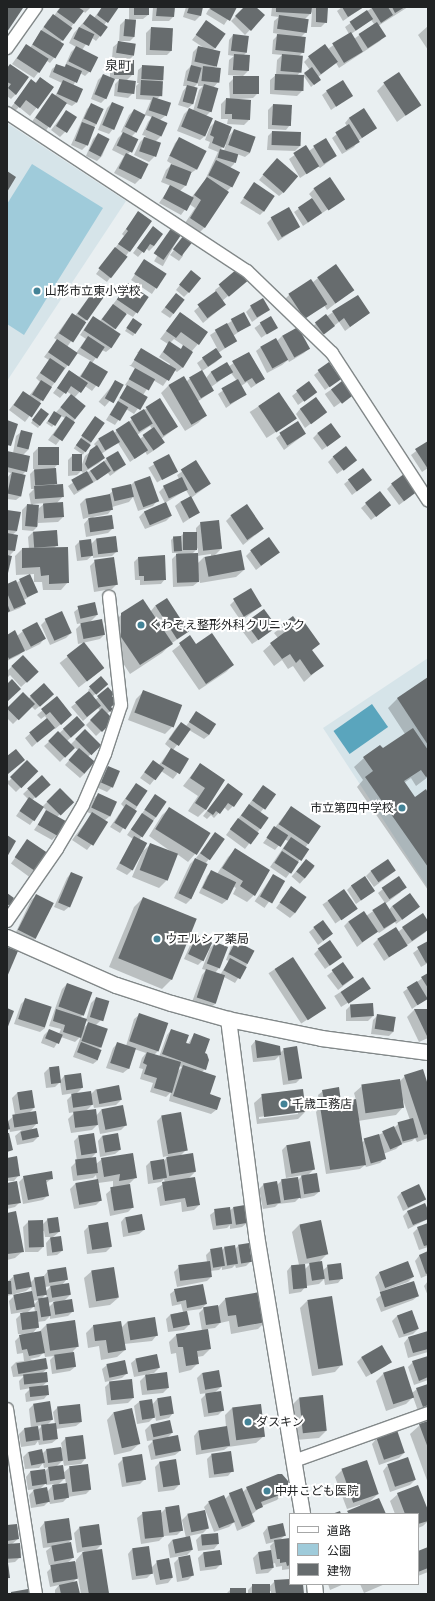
<!DOCTYPE html>
<html>
<head>
<meta charset="utf-8">
<style>
	body { margin:0 }
	#map { position:relative; width:435px; height:1601px; overflow:hidden; background:#e9eff1; font-family:"PT Serif","Noto Sans JP",serif }
	div>[style] { position:absolute }
	.built>* { inset:0; background:#d6e4e9 }
	.green>* { inset:0; background:#9fcbda }
	.water>* { inset:0; background:#5aa5bd; transform-origin:0 0 }
	.shadow>* { inset:0; background:#0003; transform-origin:0 0 }
	.building>* { inset:0; background:#676c6e; transform-origin:0 0 }
	.roads { filter:drop-shadow(1px 0 #828889) drop-shadow(-1px 0 #828889) drop-shadow(0 1px #828889) drop-shadow(0 -1px #828889) }
	.minor>* { height:12px; margin:-6px; padding:0 6px; transform-origin:6px; border-radius:6px; background:#fff }
	.tertiary>* { height:15px; margin:-7.5px; padding:0 7.5px; transform-origin:7.5px; border-radius:7.5px; background:#fff }
	.dots>* { width:11px; height:11px; translate:-50% -50%; box-sizing:border-box; border:2px solid #fff; border-radius:50% }
	span { translate:-50% -50%; white-space:nowrap; text-align:center; line-height:1.15; -webkit-text-stroke:4px #fff; paint-order:stroke }
	.poi-label { font-size:12px; color:#202223 }
	.left { translate:0 -50%; text-align:left }
	.right { translate:-100% -50%; text-align:right }
	.neighbourhood-label { font-size:13px; color:#2b2f31 }
	.frame { position:absolute; inset:0; border:8px solid #202223; pointer-events:none }
	.legend { position:absolute; left:289px; top:1513px; width:130px; height:72px; box-sizing:border-box; background:#fff; border:1px solid #a6a7a7; margin:0; padding:5px 7px; list-style:none; font-size:12px; color:#202223 }
	.legend li { display:flex; align-items:center; gap:8px; height:20px }
	.legend b { width:20px; border:1px solid #a6a7a7 }
</style>
</head>
<body>
<div id="map">
	<div class="built">
		<i style="clip-path:polygon(7px 123px,126px 201px,7px 381px)"></i>
		<i style="clip-path:polygon(428px 658px,428px 888px,323px 728px)"></i>
	</div>
	<div class="green">
		<i style="clip-path:polygon(32px 164px,103px 208px,24px 335px,7px 324px,7px 204px)"></i>
	</div>
	<div class="water">
		<i style="left:372px;top:704px;width:28px;height:47px;rotate:55deg"></i>
	</div>
	<div class="shadow">
		<i style="clip-path:polygon(60px 7px,91px 7px,85px 13px,83px 10px,60px 43px,54px 58px,50px 63px,47px 61px,34px 78px,12px 64px,26px 45px,30px 48px,48px 20px,54px 16px)"></i>
		<i style="clip-path:polygon(102px 7px,118px 7px,104px 25px,100px 36px,96px 41px,91px 37px,82px 50px,90px 71px,85px 76px,80px 73px,73px 86px,82px 90px,77px 102px,72px 106px,65px 103px,45px 132px,31px 123px,48px 99px,52px 94px,55px 96px,62px 83px,49px 77px,52px 69px,57px 65px,63px 68px,65px 66px,71px 52px,76px 47px,69px 43px,74px 33px,90px 15px,94px 18px)"></i>
		<i style="clip-path:polygon(129px 7px,148px 7px,148px 15px,143px 19px,136px 19px,134px 37px,130px 41px,120px 41px,133px 56px,128px 61px,133px 74px,127px 80px,133px 93px,128px 98px,114px 96px,115px 84px,120px 79px,113px 79px,106px 98px,101px 103px,91px 99px,98px 80px,103px 75px,110px 78px,110px 66px,114px 61px,126px 60px,112px 58px,113px 47px,119px 42px,120px 25px,125px 20px,129px 20px)"></i>
		<i style="clip-path:polygon(153px 7px,174px 7px,173px 17px,169px 21px,152px 21px)"></i>
		<i style="clip-path:polygon(186px 7px,202px 7px,200px 16px,195px 21px,183px 17px)"></i>
		<i style="clip-path:polygon(210px 7px,236px 7px,224px 25px,206px 14px)"></i>
		<i style="clip-path:polygon(245px 7px,255px 7px,264px 15px,245px 35px,231px 21px)"></i>
		<i style="clip-path:polygon(272px 7px,327px 7px,326px 22px,321px 27px,311px 27px,312px 12px,304px 20px,306px 32px,301px 37px,304px 37px,303px 52px,298px 57px,300px 72px,297px 76px,303px 76px,302px 91px,297px 96px,270px 94px,270px 80px,276px 75px,277px 60px,282px 55px,272px 54px,273px 40px,279px 34px,273px 33px,274px 21px,279px 17px,271px 16px)"></i>
		<i style="clip-path:polygon(342px 7px,363px 7px,343px 21px,337px 11px)"></i>
		<i style="clip-path:polygon(evenodd,373px 7px,408px 7px,378px 26px,384px 36px,380px 41px,339px 68px,336px 63px,318px 77px,318px 81px,311px 87px,303px 75px,310px 70px,304px 62px,309px 57px,328px 49px,349px 34px,345px 27px,373px 7px,371px 20px,374px 24px,354px 39px,351px 34px,371px 20px)"></i>
		<i style="clip-path:polygon(207px 21px,215px 48px,213px 50px,216px 65px,214px 68px,218px 82px,213px 88px,211px 111px,206px 116px,212px 118px,205px 136px,200px 140px,177px 131px,184px 114px,189px 109px,193px 111px,199px 90px,203px 86px,198px 86px,198px 83px,193px 88px,197px 89px,193px 104px,188px 108px,178px 105px,183px 91px,187px 86px,183px 86px,186px 71px,191px 66px,193px 52px,198px 47px,204px 48px,192px 40px)"></i>
		<i style="clip-path:polygon(428px 26px,428px 50px,418px 35px)"></i>
		<i style="clip-path:polygon(151px 28px,172px 50px,167px 55px,146px 55px,146px 33px)"></i>
		<i style="clip-path:polygon(233px 35px,247px 52px,243px 56px,248px 71px,243px 76px,228px 75px,229px 60px,234px 56px,228px 55px,229px 40px)"></i>
		<i style="clip-path:polygon(143px 66px,163px 80px,160px 82px,161px 95px,157px 99px,165px 116px,160px 120px,161px 136px,155px 142px,154px 157px,149px 162px,134px 155px,140px 142px,146px 136px,142px 135px,148px 122px,152px 117px,145px 115px,136px 132px,131px 137px,130px 152px,128px 154px,147px 165px,140px 179px,135px 184px,114px 173px,124px 156px,112px 150px,118px 138px,123px 133px,121px 132px,129px 115px,134px 110px,144px 116px,151px 100px,136px 99px,136px 86px,139px 83px,137px 83px,138px 70px)"></i>
		<i style="clip-path:polygon(7px 68px,16px 94px,11px 99px,7px 96px)"></i>
		<i style="clip-path:polygon(40px 78px,53px 87px,30px 116px,19px 107px,12px 114px,8px 111px,32px 81px,35px 83px)"></i>
		<i style="clip-path:polygon(234px 78px,258px 93px,253px 98px,239px 99px,249px 120px,244px 125px,227px 124px,228px 119px,221px 119px,221px 104px,226px 99px,230px 100px,229px 83px)"></i>
		<i style="clip-path:polygon(384px 84px,419px 105px,397px 122px,377px 91px)"></i>
		<i style="clip-path:polygon(327px 91px,351px 96px,331px 110px,322px 95px)"></i>
		<i style="clip-path:polygon(112px 103px,113px 129px,109px 134px,98px 130px,107px 108px)"></i>
		<i style="clip-path:polygon(92px 104px,97px 124px,93px 128px,87px 145px,82px 150px,71px 145px,87px 109px)"></i>
		<i style="clip-path:polygon(273px 105px,290px 125px,286px 130px,268px 129px,268px 110px)"></i>
		<i style="clip-path:polygon(66px 111px,65px 132px,60px 137px,51px 130px)"></i>
		<i style="clip-path:polygon(349px 118px,376px 128px,358px 141px,354px 147px,342px 154px,332px 138px,347px 126px,345px 123px)"></i>
		<i style="clip-path:polygon(evenodd,215px 122px,227px 138px,234px 130px,255px 138px,250px 153px,245px 157px,237px 154px,234px 164px,230px 168px,232px 186px,226px 192px,204px 228px,197px 235px,183px 226px,195px 208px,189px 204px,181px 215px,159px 203px,171px 186px,161px 182px,166px 170px,171px 165px,175px 166px,167px 161px,175px 143px,180px 138px,197px 169px,191px 173px,186px 185px,180px 191px,191px 198px,205px 180px,218px 152px,208px 148px,210px 142px,205px 140px,210px 127px,215px 122px,226px 144px,224px 151px,220px 150px,226px 144px)"></i>
		<i style="clip-path:polygon(272px 132px,300px 146px,295px 151px,267px 150px,268px 136px)"></i>
		<i style="clip-path:polygon(98px 134px,109px 139px,102px 156px,97px 161px,86px 156px,93px 139px)"></i>
		<i style="clip-path:polygon(325px 139px,336px 156px,320px 168px,318px 166px,300px 178px,289px 159px,306px 147px,309px 151px)"></i>
		<i style="clip-path:polygon(272px 164px,284px 192px,279px 196px,259px 180px)"></i>
		<i style="clip-path:polygon(254px 184px,264px 211px,260px 215px,240px 203px)"></i>
		<i style="clip-path:polygon(314px 189px,343px 199px,303px 226px,294px 212px,313px 199px,309px 194px)"></i>
		<i style="clip-path:polygon(139px 212px,151px 221px,107px 282px,96px 274px,124px 236px,122px 234px)"></i>
		<i style="clip-path:polygon(272px 218px,299px 227px,278px 241px,267px 223px)"></i>
		<i style="clip-path:polygon(153px 227px,154px 246px,149px 251px,146px 248px,138px 257px,133px 253px)"></i>
		<i style="left:172px;top:229px;width:10px;height:37px;rotate:29deg"></i>
		<i style="clip-path:polygon(184px 237px,183px 256px,179px 261px,170px 255px)"></i>
		<i style="left:144px;top:261px;width:25px;height:23px;rotate:34deg"></i>
		<i style="clip-path:polygon(187px 276px,189px 292px,184px 297px,176px 290px)"></i>
		<i style="clip-path:polygon(318px 278px,353px 290px,327px 310px,324px 305px,297px 325px,282px 302px,289px 295px,312px 283px)"></i>
		<i style="clip-path:polygon(128px 285px,147px 297px,133px 317px,126px 313px,114px 330px,111px 348px,106px 352px,102px 350px,92px 363px,106px 373px,92px 391px,85px 386px,74px 398px,76px 418px,56px 445px,48px 440px,65px 418px,61px 416px,52px 427px,46px 423px,72px 395px,66px 391px,60px 398px,53px 393px,70px 371px,79px 377px,91px 361px,77px 353px,25px 422px,9px 410px,23px 392px,29px 396px,40px 382px,36px 378px,49px 360px,44px 357px,57px 340px,54px 338px,68px 319px,72px 314px,75px 316px,90px 296px,86px 320px,67px 347px,76px 353px,86px 339px,80px 335px,89px 322px,93px 317px,100px 321px)"></i>
		<i style="clip-path:polygon(241px 285px,222px 301px,220px 309px,203px 323px,194px 311px,216px 292px,215px 290px,220px 286px)"></i>
		<i style="clip-path:polygon(176px 294px,174px 313px,170px 318px,161px 312px)"></i>
		<i style="clip-path:polygon(251px 307px,269px 310px,252px 322px,246px 312px)"></i>
		<i style="clip-path:polygon(333px 312px,369px 313px,345px 331px,339px 322px,318px 338px,310px 328px)"></i>
		<i style="clip-path:polygon(evenodd,180px 313px,198px 344px,191px 352px,182px 368px,177px 372px,174px 370px,163px 386px,153px 380px,143px 395px,146px 397px,134px 414px,126px 409px,115px 425px,106px 420px,127px 386px,125px 385px,136px 369px,129px 365px,131px 365px,139px 353px,137px 353px,141px 349px,169px 366px,170px 364px,159px 357px,168px 344px,160px 339px,180px 313px,174px 339px,184px 346px,180px 350px,170px 343px,174px 339px)"></i>
		<i style="clip-path:polygon(244px 313px,250px 324px,233px 336px,236px 341px,218px 353px,221px 357px,216px 362px,202px 371px,197px 363px,217px 348px,210px 335px)"></i>
		<i style="left:270px;top:317px;width:12px;height:19px;rotate:55deg"></i>
		<i style="clip-path:polygon(131px 322px,141px 324px,133px 336px,125px 331px)"></i>
		<i style="clip-path:polygon(298px 328px,309px 348px,304px 353px,289px 362px,288px 360px,282px 365px,267px 373px,256px 351px,261px 347px,277px 341px,282px 336px)"></i>
		<i style="clip-path:polygon(248px 353px,264px 379px,251px 388px,247px 382px,241px 386px,246px 394px,226px 408px,218px 394px,237px 381px,231px 373px,211px 387px,213px 391px,197px 402px,205px 416px,198px 423px,185px 431px,161px 393px,168px 386px,183px 377px,186px 382px,189px 379px,206px 378px,211px 372px,228px 367px)"></i>
		<i style="clip-path:polygon(319px 371px,339px 379px,325px 390px,314px 375px)"></i>
		<i style="left:116px;top:381px;width:8px;height:27px;rotate:40deg"></i>
		<i style="clip-path:polygon(309px 382px,316px 392px,298px 405px,292px 396px)"></i>
		<i style="left:342px;top:382px;width:16px;height:21px;rotate:55deg"></i>
		<i style="left:279px;top:393px;width:31px;height:35px;rotate:57deg"></i>
		<i style="clip-path:polygon(evenodd,147px 408px,177px 427px,161px 439px,163px 442px,159px 447px,147px 455px,145px 451px,130px 462px,118px 443px,101px 454px,104px 458px,99px 463px,83px 473px,81px 471px,77px 475px,68px 476px,68px 460px,73px 455px,81px 467px,85px 456px,96px 447px,94px 444px,99px 439px,114px 433px,147px 408px,150px 426px,152px 429px,140px 439px,137px 435px,150px 426px)"></i>
		<i style="clip-path:polygon(300px 409px,326px 412px,305px 428px,296px 414px)"></i>
		<i style="clip-path:polygon(39px 411px,48px 414px,38px 428px,31px 423px)"></i>
		<i style="left:95px;top:417px;width:11px;height:38px;rotate:34deg"></i>
		<i style="clip-path:polygon(21px 432px,28px 450px,23px 455px,26px 471px,22px 475px,21px 496px,16px 500px,7px 499px,7px 478px,11px 473px,7px 472px,7px 474px,7px 452px,13px 453px,16px 436px)"></i>
		<i style="clip-path:polygon(318px 433px,340px 437px,322px 450px,313px 438px)"></i>
		<i style="clip-path:polygon(281px 434px,305px 434px,284px 450px,276px 438px)"></i>
		<i style="clip-path:polygon(428px 442px,428px 468px,422px 472px,411px 455px)"></i>
		<i style="clip-path:polygon(evenodd,38px 448px,58px 464px,55px 467px,56px 483px,53px 486px,63px 496px,57px 503px,63px 517px,58px 522px,38px 523px,38px 526px,33px 531px,22px 530px,22px 510px,27px 505px,31px 505px,29px 494px,34px 489px,31px 489px,30px 474px,35px 469px,33px 469px,33px 453px,38px 448px,45px 503px,38px 509px,33px 505px,33px 504px,45px 503px)"></i>
		<i style="left:168px;top:456px;width:17px;height:23px;rotate:59deg"></i>
		<i style="clip-path:polygon(333px 457px,351px 464px,337px 474px,328px 462px)"></i>
		<i style="clip-path:polygon(107px 459px,125px 465px,110px 476px,108px 473px,74px 495px,68px 486px)"></i>
		<i style="clip-path:polygon(196px 462px,210px 484px,191px 498px,198px 513px,183px 523px,175px 506px,180px 502px,190px 497px,186px 490px,165px 503px,171px 516px,166px 521px,145px 529px,139px 517px,144px 512px,165px 503px,159px 492px,164px 487px,179px 479px,177px 475px)"></i>
		<i style="clip-path:polygon(349px 480px,366px 484px,352px 495px,344px 484px)"></i>
		<i style="clip-path:polygon(134px 482px,157px 501px,153px 506px,138px 511px,133px 497px,129px 502px,112px 507px,112px 509px,108px 514px,93px 517px,113px 528px,108px 533px,86px 537px,84px 524px,90px 517px,83px 519px,80px 504px,85px 499px,108px 495px,113px 491px,130px 486px)"></i>
		<i style="clip-path:polygon(392px 484px,411px 496px,399px 505px,387px 489px)"></i>
		<i style="clip-path:polygon(380px 492px,385px 509px,371px 520px,361px 508px)"></i>
		<i style="clip-path:polygon(7px 511px,17px 531px,12px 535px,17px 536px,14px 551px,9px 556px,7px 571px)"></i>
		<i style="clip-path:polygon(231px 516px,263px 529px,243px 545px,226px 521px)"></i>
		<i style="clip-path:polygon(evenodd,201px 523px,221px 549px,215px 555px,244px 570px,236px 577px,200px 583px,198px 576px,198px 582px,193px 586px,173px 587px,172px 559px,178px 553px,172px 553px,171px 540px,173px 538px,180px 537px,184px 533px,196px 533px,196px 528px,201px 523px,198px 548px,198px 554px,192px 554px,198px 548px,201px 523px,211px 554px,211px 556px,204px 557px,197px 564px,197px 556px,211px 554px)"></i>
		<i style="clip-path:polygon(33px 532px,57px 545px,54px 548px,68px 582px,61px 590px,43px 590px,42px 582px,34px 582px,34px 574px,16px 575px,15px 556px,22px 549px,29px 549px,28px 537px)"></i>
		<i style="clip-path:polygon(96px 539px,117px 551px,112px 556px,93px 558px,93px 555px,87px 560px,77px 561px,75px 546px,79px 542px,91px 544px)"></i>
		<i style="clip-path:polygon(251px 551px,278px 553px,256px 570px,246px 556px)"></i>
		<i style="clip-path:polygon(138px 558px,165px 579px,161px 584px,140px 585px,140px 580px,135px 580px,134px 562px)"></i>
		<i style="clip-path:polygon(95px 561px,117px 584px,112px 589px,94px 592px,90px 566px)"></i>
		<i style="clip-path:polygon(29px 575px,37px 592px,24px 600px,25px 604px,20px 608px,7px 613px,7px 585px,16px 583px)"></i>
		<i style="clip-path:polygon(235px 600px,261px 606px,241px 621px,230px 605px)"></i>
		<i style="clip-path:polygon(155px 606px,188px 632px,172px 643px,162px 653px,130px 674px,112px 646px,112px 624px,122px 614px,150px 612px)"></i>
		<i style="clip-path:polygon(79px 608px,97px 615px,90px 622px,104px 635px,100px 639px,78px 644px,76px 629px,82px 623px,77px 624px,74px 612px)"></i>
		<i style="clip-path:polygon(263px 610px,271px 631px,252px 644px,240px 628px)"></i>
		<i style="clip-path:polygon(293px 618px,299px 628px,319px 644px,311px 651px,322px 666px,304px 682px,293px 666px,288px 669px,282px 660px,274px 666px,263px 651px,278px 638px,274px 633px)"></i>
		<i style="clip-path:polygon(46px 620px,71px 633px,66px 638px,50px 645px,41px 625px)"></i>
		<i style="clip-path:polygon(23px 631px,44px 639px,40px 644px,26px 651px,25px 650px,19px 655px,7px 661px,7px 636px,17px 636px)"></i>
		<i style="clip-path:polygon(190px 637px,196px 645px,233px 665px,226px 672px,199px 690px,172px 651px)"></i>
		<i style="left:84px;top:644px;width:31px;height:31px;rotate:52deg"></i>
		<i style="clip-path:polygon(23px 656px,33px 676px,21px 687px,10px 675px,7px 678px,7px 671px)"></i>
		<i style="clip-path:polygon(101px 678px,106px 684px,92px 697px,95px 700px,108px 689px,111px 696px,110px 707px,112px 709px,107px 714px,113px 720px,96px 736px,86px 725px,100px 711px,98px 708px,83px 721px,71px 707px,90px 692px,88px 690px)"></i>
		<i style="clip-path:polygon(428px 678px,428px 777px,416px 786px,411px 778px,404px 783px,415px 798px,428px 794px,428px 890px,357px 787px,363px 780px,354px 767px,364px 758px,383px 750px,405px 734px,388px 708px,397px 699px)"></i>
		<i style="clip-path:polygon(12px 680px,20px 689px,7px 701px,7px 685px)"></i>
		<i style="clip-path:polygon(44px 685px,48px 699px,35px 710px,31px 706px,13px 724px,7px 718px,7px 709px,23px 693px,28px 699px)"></i>
		<i style="clip-path:polygon(143px 692px,172px 727px,165px 734px,128px 720px,136px 699px)"></i>
		<i style="clip-path:polygon(57px 698px,66px 720px,55px 729px,54px 727px,32px 747px,25px 738px,47px 719px,45px 716px,41px 719px,37px 715px)"></i>
		<i style="clip-path:polygon(197px 712px,209px 735px,204px 739px,189px 730px,173px 750px,177px 774px,173px 779px,161px 771px,150px 785px,140px 778px,149px 766px,159px 765px,171px 749px,165px 744px,176px 728px,181px 723px,186px 726px)"></i>
		<i style="clip-path:polygon(77px 718px,79px 730px,67px 741px,70px 745px,85px 730px,99px 745px,88px 757px,85px 773px,80px 778px,65px 765px,78px 750px,74px 747px,60px 762px,44px 746px)"></i>
		<i style="clip-path:polygon(16px 750px,24px 760px,7px 774px,7px 757px)"></i>
		<i style="clip-path:polygon(27px 762px,37px 771px,16px 792px,7px 783px,7px 779px,9px 781px)"></i>
		<i style="clip-path:polygon(200px 764px,224px 780px,205px 810px,198px 817px,188px 811px,198px 796px,183px 786px)"></i>
		<i style="clip-path:polygon(108px 767px,112px 787px,107px 792px,96px 787px,103px 772px)"></i>
		<i style="clip-path:polygon(42px 776px,45px 789px,32px 800px,42px 807px,60px 789px,72px 802px,57px 817px,56px 836px,52px 840px,34px 830px,47px 811px,43px 807px,30px 825px,16px 816px,28px 799px,23px 794px)"></i>
		<i style="clip-path:polygon(136px 784px,137px 807px,120px 833px,110px 827px,124px 807px,121px 804px)"></i>
		<i style="clip-path:polygon(228px 784px,233px 806px,228px 811px,224px 807px,214px 818px,211px 815px,207px 819px,203px 816px)"></i>
		<i style="clip-path:polygon(259px 791px,274px 795px,260px 813px,260px 829px,245px 849px,226px 835px)"></i>
		<i style="clip-path:polygon(99px 794px,110px 816px,104px 821px,91px 845px,87px 850px,72px 840px,92px 814px,87px 812px,94px 798px)"></i>
		<i style="clip-path:polygon(155px 795px,156px 817px,139px 840px,132px 870px,127px 875px,116px 869px,133px 839px,127px 835px)"></i>
		<i style="clip-path:polygon(291px 807px,320px 827px,305px 848px,307px 850px,286px 878px,270px 867px,288px 841px,284px 839px,275px 850px,263px 843px)"></i>
		<i style="clip-path:polygon(170px 808px,195px 854px,188px 862px,177px 854px,166px 881px,159px 888px,132px 877px,143px 851px,151px 844px,173px 853px,149px 836px,162px 815px)"></i>
		<i style="clip-path:polygon(215px 834px,209px 859px,205px 864px,207px 865px,191px 899px,186px 904px,174px 898px,190px 864px,195px 859px,200px 861px,196px 858px)"></i>
		<i style="left:28px;top:840px;width:22px;height:29px;rotate:36deg"></i>
		<i style="clip-path:polygon(235px 850px,254px 895px,247px 902px,233px 894px,236px 888px,233px 886px,227px 900px,222px 904px,199px 893px,207px 876px,211px 872px,217px 874px,228px 857px)"></i>
		<i style="left:306px;top:860px;width:11px;height:22px;rotate:41deg"></i>
		<i style="clip-path:polygon(371px 871px,395px 871px,374px 887px,366px 876px)"></i>
		<i style="clip-path:polygon(71px 873px,82px 877px,69px 907px,64px 911px,54px 907px,67px 878px)"></i>
		<i style="left:273px;top:875px;width:12px;height:32px;rotate:35deg"></i>
		<i style="clip-path:polygon(352px 885px,374px 891px,356px 904px,347px 890px)"></i>
		<i style="clip-path:polygon(291px 888px,295px 913px,290px 918px,276px 908px)"></i>
		<i style="clip-path:polygon(383px 889px,401px 892px,385px 904px,389px 910px,392px 906px,419px 907px,396px 924px,395px 922px,379px 933px,377px 931px,357px 947px,344px 926px,348px 922px,366px 916px,385px 903px,378px 893px)"></i>
		<i style="left:344px;top:890px;width:23px;height:26px;rotate:56deg"></i>
		<i style="clip-path:polygon(36px 896px,36px 938px,32px 942px,15px 934px,31px 900px)"></i>
		<i style="clip-path:polygon(143px 898px,171px 980px,162px 989px,109px 967px,134px 907px)"></i>
		<i style="clip-path:polygon(428px 923px,426px 932px,384px 961px,373px 944px,378px 939px,398px 932px,403px 928px)"></i>
		<i style="clip-path:polygon(314px 928px,332px 934px,318px 945px,309px 932px)"></i>
		<i style="clip-path:polygon(197px 937px,203px 960px,198px 965px,184px 959px,192px 941px)"></i>
		<i style="clip-path:polygon(428px 942px,428px 963px,421px 967px,413px 953px)"></i>
		<i style="clip-path:polygon(215px 943px,219px 968px,215px 973px,220px 975px,229px 961px,226px 960px,231px 947px,236px 943px,248px 963px,235px 983px,224px 977px,215px 1004px,210px 1008px,192px 1002px,202px 975px,206px 970px,202px 969px,210px 948px)"></i>
		<i style="clip-path:polygon(319px 949px,341px 957px,325px 969px,314px 954px)"></i>
		<i style="left:292px;top:958px;width:60px;height:28px;rotate:57deg"></i>
		<i style="left:342px;top:964px;width:18px;height:19px;rotate:52deg"></i>
		<i style="clip-path:polygon(428px 974px,428px 1000px,427px 998px,412px 1009px,403px 992px)"></i>
		<i style="left:363px;top:978px;width:13px;height:34px;rotate:58deg"></i>
		<i style="clip-path:polygon(evenodd,67px 984px,83px 1015px,80px 1018px,86px 1020px,91px 1003px,96px 998px,101px 1020px,96px 1025px,101px 1047px,98px 1050px,98px 1060px,93px 1064px,73px 1057px,81px 1036px,75px 1042px,61px 1037px,54px 1048px,41px 1043px,44px 1035px,49px 1030px,59px 1034px,61px 1029px,49px 1026px,62px 989px,67px 984px,85px 1021px,89px 1022px,83px 1029px,85px 1021px)"></i>
		<i style="clip-path:polygon(26px 999px,45px 1028px,40px 1032px,14px 1024px,21px 1004px)"></i>
		<i style="clip-path:polygon(351px 1005px,373px 1016px,368px 1021px,346px 1021px,346px 1010px)"></i>
		<i style="clip-path:polygon(414px 1010px,428px 1010px,428px 1038px,419px 1042px,407px 1017px)"></i>
		<i style="clip-path:polygon(evenodd,139px 1015px,158px 1051px,154px 1055px,159px 1057px,167px 1035px,171px 1030px,188px 1044px,194px 1034px,205px 1069px,202px 1072px,209px 1095px,220px 1098px,216px 1110px,211px 1114px,169px 1101px,171px 1092px,166px 1097px,150px 1092px,153px 1083px,140px 1079px,143px 1069px,139px 1068px,142px 1058px,146px 1053px,134px 1049px,128px 1069px,123px 1073px,106px 1068px,113px 1048px,118px 1043px,126px 1046px,134px 1019px,139px 1015px,179px 1066px,182px 1067px,177px 1072px,179px 1066px)"></i>
		<i style="clip-path:polygon(378px 1015px,394px 1031px,389px 1036px,371px 1034px,373px 1020px)"></i>
		<i style="clip-path:polygon(255px 1041px,280px 1053px,283px 1050px,301px 1078px,296px 1083px,283px 1085px,279px 1056px,275px 1060px,253px 1062px,251px 1046px)"></i>
		<i style="clip-path:polygon(58px 1067px,60px 1081px,64px 1076px,82px 1088px,76px 1094px,90px 1095px,96px 1089px,121px 1100px,116px 1105px,94px 1108px,93px 1104px,85px 1112px,96px 1116px,101px 1110px,122px 1106px,126px 1125px,121px 1130px,100px 1134px,98px 1124px,92px 1130px,71px 1133px,68px 1119px,75px 1112px,69px 1113px,67px 1100px,74px 1093px,62px 1095px,60px 1082px,55px 1087px,46px 1088px,44px 1073px,49px 1068px)"></i>
		<i style="clip-path:polygon(evenodd,405px 1076px,428px 1089px,428px 1138px,417px 1142px,415px 1138px,412px 1141px,401px 1144px,396px 1149px,383px 1154px,385px 1158px,380px 1163px,366px 1167px,365px 1165px,360px 1169px,326px 1174px,316px 1112px,320px 1107px,318px 1095px,323px 1091px,340px 1103px,356px 1100px,354px 1093px,362px 1086px,399px 1082px,405px 1076px,403px 1100px,410px 1120px,399px 1123px,394px 1128px,362px 1142px,358px 1121px,396px 1115px,403px 1107px,403px 1100px)"></i>
		<i style="clip-path:polygon(31px 1091px,34px 1108px,29px 1113px,37px 1123px,31px 1130px,38px 1137px,33px 1142px,17px 1145px,15px 1136px,22px 1130px,10px 1132px,9px 1128px,7px 1131px,7px 1117px,8px 1121px,15px 1115px,12px 1098px,17px 1093px)"></i>
		<i style="clip-path:polygon(evenodd,262px 1096px,305px 1112px,298px 1119px,257px 1124px,254px 1103px,262px 1096px,298px 1112px,298px 1114px,259px 1119px,259px 1117px,298px 1112px)"></i>
		<i style="clip-path:polygon(162px 1116px,187px 1149px,180px 1156px,195px 1172px,188px 1179px,199px 1205px,194px 1210px,182px 1212px,181px 1202px,160px 1206px,157px 1188px,165px 1183px,164px 1179px,161px 1182px,148px 1184px,146px 1166px,150px 1162px,163px 1162px,168px 1156px,163px 1157px,157px 1121px)"></i>
		<i style="clip-path:polygon(79px 1136px,96px 1153px,89px 1160px,96px 1164px,102px 1159px,135px 1178px,129px 1184px,133px 1207px,128px 1212px,110px 1216px,106px 1194px,113px 1188px,113px 1181px,98px 1183px,101px 1200px,96px 1205px,74px 1209px,70px 1189px,75px 1184px,97px 1180px,96px 1175px,93px 1178px,73px 1181px,71px 1167px,77px 1161px,74px 1141px)"></i>
		<i style="clip-path:polygon(102px 1136px,120px 1150px,115px 1154px,100px 1157px,98px 1141px)"></i>
		<i style="clip-path:polygon(287px 1145px,314px 1169px,308px 1175px,319px 1192px,314px 1196px,300px 1199px,300px 1197px,295px 1202px,278px 1204px,275px 1207px,263px 1209px,259px 1189px,264px 1184px,277px 1185px,282px 1180px,298px 1180px,303px 1175px,286px 1178px,282px 1150px)"></i>
		<i style="clip-path:polygon(7px 1159px,18px 1176px,14px 1181px,7px 1181px)"></i>
		<i style="clip-path:polygon(24px 1177px,52px 1178px,45px 1184px,47px 1196px,43px 1200px,23px 1204px,19px 1182px)"></i>
		<i style="clip-path:polygon(7px 1184px,20px 1202px,15px 1207px,7px 1209px)"></i>
		<i style="clip-path:polygon(402px 1192px,424px 1199px,420px 1203px,403px 1211px,397px 1197px)"></i>
		<i style="clip-path:polygon(244px 1206px,247px 1223px,242px 1227px,230px 1229px,230px 1225px,227px 1228px,213px 1230px,210px 1215px,215px 1211px,229px 1211px,233px 1208px)"></i>
		<i style="clip-path:polygon(408px 1211px,428px 1213px,428px 1219px,408px 1229px,403px 1216px)"></i>
		<i style="clip-path:polygon(7px 1214px,23px 1251px,15px 1258px,7px 1260px)"></i>
		<i style="clip-path:polygon(125px 1217px,144px 1230px,139px 1234px,123px 1237px,121px 1222px)"></i>
		<i style="clip-path:polygon(48px 1219px,59px 1232px,53px 1237px,62px 1251px,57px 1255px,47px 1256px,46px 1243px,51px 1237px,45px 1237px,44px 1231px,42px 1231px,43px 1247px,38px 1252px,25px 1252px,23px 1227px,28px 1222px,42px 1225px)"></i>
		<i style="clip-path:polygon(428px 1224px,428px 1247px,419px 1250px,413px 1233px,418px 1228px)"></i>
		<i style="clip-path:polygon(evenodd,299px 1225px,327px 1254px,318px 1263px,322px 1271px,328px 1266px,342px 1278px,338px 1283px,325px 1285px,324px 1279px,319px 1284px,306px 1286px,301px 1292px,289px 1294px,287px 1271px,291px 1266px,299px 1265px,292px 1232px,299px 1225px,311px 1263px,304px 1270px,304px 1264px,311px 1263px)"></i>
		<i style="clip-path:polygon(89px 1226px,111px 1247px,106px 1252px,87px 1254px,84px 1231px)"></i>
		<i style="clip-path:polygon(234px 1246px,235px 1249px,238px 1246px,251px 1261px,246px 1266px,236px 1268px,235px 1265px,232px 1268px,222px 1270px,222px 1267px,219px 1270px,210px 1271px,211px 1277px,207px 1281px,177px 1287px,174px 1272px,179px 1267px,207px 1262px,206px 1255px,211px 1250px,221px 1251px,224px 1248px)"></i>
		<i style="clip-path:polygon(428px 1253px,428px 1275px,421px 1278px,415px 1261px,419px 1256px)"></i>
		<i style="clip-path:polygon(evenodd,48px 1271px,67px 1279px,62px 1285px,70px 1295px,64px 1301px,73px 1311px,68px 1316px,50px 1319px,50px 1316px,45px 1321px,37px 1322px,38px 1327px,32px 1334px,39px 1332px,46px 1325px,78px 1346px,73px 1351px,75px 1367px,70px 1371px,52px 1374px,50px 1360px,54px 1356px,45px 1357px,44px 1352px,39px 1357px,30px 1359px,47px 1369px,41px 1374px,47px 1382px,41px 1387px,48px 1394px,44px 1399px,26px 1402px,25px 1394px,31px 1388px,20px 1390px,19px 1381px,24px 1376px,13px 1377px,11px 1367px,16px 1362px,24px 1361px,23px 1353px,17px 1354px,15px 1341px,22px 1334px,18px 1334px,16px 1319px,23px 1312px,11px 1314px,9px 1301px,14px 1296px,32px 1293px,31px 1287px,26px 1291px,7px 1296px,7px 1282px,14px 1276px,30px 1283px,35px 1278px,43px 1277px,48px 1271px,51px 1286px,46px 1291px,45px 1287px,51px 1286px,48px 1271px,46px 1294px,47px 1299px,41px 1299px,46px 1294px,48px 1271px,38px 1300px,34px 1305px,33px 1301px,38px 1300px,48px 1271px,55px 1301px,49px 1307px,48px 1303px,55px 1301px,48px 1271px,34px 1306px,35px 1312px,27px 1313px,34px 1306px)"></i>
		<i style="clip-path:polygon(92px 1271px,118px 1298px,110px 1305px,89px 1308px,84px 1278px)"></i>
		<i style="clip-path:polygon(380px 1272px,413px 1277px,408px 1282px,380px 1292px,375px 1277px)"></i>
		<i style="clip-path:polygon(428px 1281px,428px 1296px,424px 1286px)"></i>
		<i style="clip-path:polygon(175px 1290px,206px 1304px,201px 1309px,186px 1311px,189px 1325px,184px 1330px,168px 1332px,166px 1319px,171px 1314px,183px 1312px,181px 1304px,172px 1306px,170px 1294px)"></i>
		<i style="clip-path:polygon(381px 1295px,418px 1296px,413px 1300px,381px 1312px,376px 1299px)"></i>
		<i style="clip-path:polygon(225px 1299px,265px 1322px,258px 1329px,231px 1334px,229px 1321px,220px 1323px,215px 1328px,207px 1329px,210px 1349px,203px 1356px,197px 1357px,198px 1363px,191px 1370px,179px 1373px,176px 1353px,171px 1354px,169px 1342px,176px 1335px,202px 1331px,199px 1313px,204px 1308px,217px 1308px)"></i>
		<i style="clip-path:polygon(307px 1301px,342px 1364px,335px 1372px,312px 1376px,300px 1308px)"></i>
		<i style="clip-path:polygon(411px 1311px,418px 1329px,413px 1334px,399px 1338px,392px 1321px,397px 1316px)"></i>
		<i style="clip-path:polygon(127px 1322px,156px 1336px,152px 1341px,124px 1344px,125px 1350px,117px 1357px,101px 1360px,99px 1346px,88px 1348px,86px 1333px,93px 1326px,121px 1328px)"></i>
		<i style="clip-path:polygon(428px 1332px,428px 1352px,408px 1358px,404px 1343px,408px 1338px)"></i>
		<i style="clip-path:polygon(362px 1357px,390px 1361px,386px 1366px,366px 1377px,357px 1362px)"></i>
		<i style="clip-path:polygon(428px 1357px,428px 1380px,414px 1385px,408px 1367px,413px 1362px)"></i>
		<i style="clip-path:polygon(136px 1359px,159px 1368px,154px 1373px,134px 1377px,131px 1363px)"></i>
		<i style="clip-path:polygon(107px 1365px,127px 1373px,122px 1378px,105px 1382px,102px 1369px)"></i>
		<i style="clip-path:polygon(218px 1371px,221px 1387px,214px 1393px,223px 1410px,218px 1415px,204px 1417px,201px 1399px,207px 1393px,200px 1394px,197px 1378px,202px 1373px)"></i>
		<i style="clip-path:polygon(147px 1374px,147px 1376px,168px 1388px,163px 1393px,142px 1395px,140px 1381px)"></i>
		<i style="clip-path:polygon(383px 1374px,412px 1393px,417px 1389px,428px 1385px,428px 1407px,418px 1411px,413px 1397px,406px 1404px,386px 1411px,376px 1381px)"></i>
		<i style="clip-path:polygon(110px 1382px,133px 1398px,128px 1403px,107px 1405px,105px 1387px)"></i>
		<i style="clip-path:polygon(299px 1398px,326px 1431px,319px 1438px,296px 1440px,292px 1405px)"></i>
		<i style="clip-path:polygon(157px 1399px,173px 1413px,169px 1418px,156px 1421px,155px 1416px,149px 1422px,137px 1424px,134px 1406px,139px 1402px,152px 1405px)"></i>
		<i style="clip-path:polygon(evenodd,34px 1404px,52px 1420px,46px 1426px,55px 1424px,53px 1412px,58px 1407px,81px 1422px,76px 1426px,56px 1429px,57px 1439px,52px 1443px,39px 1445px,38px 1441px,35px 1445px,21px 1447px,19px 1434px,24px 1429px,31px 1428px,29px 1409px,34px 1404px,43px 1425px,38px 1430px,37px 1426px,43px 1425px)"></i>
		<i style="clip-path:polygon(232px 1408px,264px 1436px,256px 1443px,228px 1447px,224px 1450px,196px 1455px,194px 1436px,198px 1431px,226px 1427px,225px 1415px)"></i>
		<i style="clip-path:polygon(114px 1412px,139px 1444px,131px 1451px,114px 1455px,107px 1420px)"></i>
		<i style="clip-path:polygon(428px 1422px,428px 1483px,410px 1434px,420px 1425px)"></i>
		<i style="clip-path:polygon(150px 1425px,172px 1433px,166px 1439px,180px 1451px,175px 1455px,151px 1460px,148px 1446px,154px 1440px,147px 1441px,145px 1430px)"></i>
		<i style="clip-path:polygon(evenodd,66px 1438px,85px 1459px,81px 1464px,62px 1466px,63px 1473px,69px 1468px,87px 1465px,90px 1490px,86px 1494px,68px 1497px,63px 1502px,50px 1504px,49px 1501px,44px 1506px,31px 1508px,29px 1495px,35px 1489px,28px 1490px,26px 1477px,30px 1472px,44px 1472px,49px 1467px,44px 1468px,43px 1463px,39px 1468px,25px 1469px,23px 1457px,28px 1452px,42px 1454px,46px 1450px,62px 1448px,61px 1443px,66px 1438px,63px 1460px,64px 1466px,56px 1467px,63px 1460px,66px 1438px,65px 1478px,66px 1484px,57px 1486px,65px 1478px,66px 1438px,46px 1483px,46px 1485px,54px 1484px,47px 1492px,40px 1489px,46px 1483px)"></i>
		<i style="clip-path:polygon(376px 1439px,404px 1453px,399px 1458px,379px 1465px,372px 1444px)"></i>
		<i style="clip-path:polygon(211px 1455px,232px 1471px,228px 1476px,209px 1478px,207px 1459px)"></i>
		<i style="clip-path:polygon(123px 1459px,145px 1479px,140px 1484px,122px 1487px,118px 1464px)"></i>
		<i style="clip-path:polygon(160px 1462px,179px 1485px,174px 1490px,158px 1492px,155px 1467px)"></i>
		<i style="clip-path:polygon(387px 1466px,415px 1480px,410px 1485px,390px 1492px,383px 1471px)"></i>
		<i style="clip-path:polygon(342px 1470px,378px 1494px,368px 1503px,385px 1514px,345px 1514px,360px 1507px,360px 1505px,347px 1509px,335px 1477px)"></i>
		<i style="clip-path:polygon(287px 1481px,288px 1485px,284px 1492px,277px 1500px,262px 1506px,251px 1515px,254px 1522px,249px 1526px,237px 1531px,234px 1522px,229px 1527px,214px 1532px,204px 1507px,209px 1502px,225px 1499px,230px 1494px,243px 1492px,247px 1488px)"></i>
		<i style="clip-path:polygon(398px 1494px,428px 1513px,428px 1521px,423px 1526px,418px 1528px,418px 1514px,395px 1514px,390px 1501px)"></i>
		<i style="clip-path:polygon(165px 1509px,182px 1530px,177px 1535px,164px 1536px,159px 1541px,141px 1544px,137px 1518px,142px 1514px,160px 1514px)"></i>
		<i style="clip-path:polygon(205px 1511px,208px 1528px,201px 1535px,218px 1544px,214px 1549px,198px 1551px,196px 1540px,203px 1533px,189px 1536px,192px 1550px,187px 1555px,170px 1558px,168px 1545px,172px 1540px,186px 1538px,182px 1520px,187px 1515px)"></i>
		<i style="clip-path:polygon(44px 1523px,71px 1540px,67px 1544px,73px 1558px,66px 1564px,76px 1562px,76px 1560px,84px 1551px,77px 1553px,74px 1533px,79px 1528px,101px 1545px,95px 1551px,107px 1594px,81px 1594px,78px 1577px,72px 1583px,79px 1594px,55px 1594px,55px 1590px,59px 1585px,50px 1587px,47px 1572px,52px 1567px,57px 1566px,57px 1564px,49px 1565px,46px 1551px,51px 1547px,43px 1548px,40px 1528px)"></i>
		<i style="clip-path:polygon(7px 1526px,18px 1539px,12px 1544px,20px 1557px,15px 1562px,7px 1563px,9px 1578px,7px 1579px)"></i>
		<i style="clip-path:polygon(267px 1528px,285px 1535px,280px 1540px,290px 1539px,290px 1569px,282px 1570px,282px 1566px,276px 1567px,275px 1563px,272px 1564px,273px 1568px,268px 1573px,256px 1574px,253px 1558px,258px 1553px,271px 1551px,270px 1546px,274px 1542px,266px 1544px,263px 1533px)"></i>
		<i style="clip-path:polygon(428px 1548px,428px 1572px,418px 1576px,418px 1552px)"></i>
		<i style="clip-path:polygon(132px 1549px,151px 1568px,157px 1562px,172px 1578px,168px 1583px,156px 1585px,153px 1572px,147px 1578px,132px 1580px,128px 1554px)"></i>
		<i style="clip-path:polygon(219px 1551px,221px 1564px,216px 1569px,200px 1571px,198px 1558px,203px 1553px)"></i>
		<i style="clip-path:polygon(179px 1558px,193px 1575px,188px 1580px,177px 1582px,174px 1563px)"></i>
		<i style="clip-path:polygon(290px 1580px,290px 1584px,302px 1584px,303px 1594px,271px 1594px,271px 1591px,269px 1591px,269px 1594px,248px 1594px,248px 1590px,253px 1585px,269px 1587px,275px 1581px)"></i>
		<i style="clip-path:polygon(328px 1584px,344px 1584px,330px 1590px)"></i>
		<i style="clip-path:polygon(360px 1584px,385px 1584px,364px 1593px)"></i>
		<i style="clip-path:polygon(231px 1589px,246px 1594px,226px 1594px)"></i>
	</div>
	<div class="building">
		<i style="clip-path:polygon(7px 7px,23px 8px,7px 32px)"></i>
		<i style="clip-path:polygon(61px 7px,78px 7px,84px 11px,74px 24px,57px 12px)"></i>
		<i style="clip-path:polygon(102px 7px,119px 7px,108px 23px,97px 15px)"></i>
		<i style="left:134px;top:7px;width:15px;height:8px"></i>
		<i style="clip-path:polygon(157px 7px,175px 7px,174px 17px,156px 16px)"></i>
		<i style="clip-path:polygon(189px 7px,203px 7px,201px 16px,187px 13px)"></i>
		<i style="clip-path:polygon(211px 7px,237px 7px,230px 21px,210px 9px)"></i>
		<i style="clip-path:polygon(244px 7px,256px 7px,265px 15px,251px 31px,235px 16px)"></i>
		<i style="clip-path:polygon(276px 7px,312px 7px,311px 14px,276px 12px)"></i>
		<i style="clip-path:polygon(316px 7px,328px 7px,327px 23px,316px 22px)"></i>
		<i style="clip-path:polygon(342px 7px,364px 7px,348px 17px)"></i>
		<i style="clip-path:polygon(371px 7px,388px 7px,393px 15px,381px 23px)"></i>
		<i style="clip-path:polygon(392px 7px,405px 7px,395px 13px)"></i>
		<i style="left:367px;top:10px;width:11px;height:21px;rotate:56deg"></i>
		<i style="left:53px;top:14px;width:24px;height:16px;rotate:36deg"></i>
		<i style="left:90px;top:14px;width:22px;height:12px;rotate:36deg"></i>
		<i style="left:279px;top:15px;width:30px;height:14px;rotate:8deg"></i>
		<i style="left:125px;top:19px;width:11px;height:17px;rotate:5deg"></i>
		<i style="left:206px;top:20px;width:24px;height:18px;rotate:35deg"></i>
		<i style="left:377px;top:22px;width:17px;height:22px;rotate:57deg"></i>
		<i style="left:79px;top:27px;width:17px;height:13px;rotate:25deg"></i>
		<i style="left:151px;top:27px;width:22px;height:23px;rotate:3deg"></i>
		<i style="left:41px;top:30px;width:27px;height:17px;rotate:31deg"></i>
		<i style="left:351px;top:32px;width:23px;height:22px;rotate:59deg"></i>
		<i style="left:233px;top:34px;width:16px;height:17px;rotate:7deg"></i>
		<i style="left:277px;top:34px;width:29px;height:16px;rotate:6deg"></i>
		<i style="left:118px;top:41px;width:18px;height:12px;rotate:9deg"></i>
		<i style="left:26px;top:44px;width:27px;height:17px;rotate:33deg"></i>
		<i style="left:325px;top:44px;width:22px;height:21px;rotate:54deg"></i>
		<i style="left:76px;top:46px;width:25px;height:17px;rotate:27deg"></i>
		<i style="left:198px;top:46px;width:23px;height:16px;rotate:13deg"></i>
		<i style="left:234px;top:54px;width:16px;height:16px;rotate:4deg"></i>
		<i style="left:282px;top:54px;width:21px;height:17px;rotate:5deg"></i>
		<i style="left:114px;top:60px;width:20px;height:15px"></i>
		<i style="clip-path:polygon(10px 64px,29px 77px,16px 95px,8px 88px,11px 84px,7px 82px,7px 68px)"></i>
		<i style="clip-path:polygon(56px 64px,65px 67px,66px 64px,82px 71px,77px 83px,53px 72px)"></i>
		<i style="left:142px;top:65px;width:22px;height:14px;rotate:3deg"></i>
		<i style="left:191px;top:65px;width:11px;height:16px;rotate:15deg"></i>
		<i style="left:203px;top:66px;width:18px;height:15px;rotate:6deg"></i>
		<i style="clip-path:polygon(312px 67px,321px 80px,314px 85px,304px 73px)"></i>
		<i style="left:399px;top:72px;width:40px;height:19px;rotate:56deg"></i>
		<i style="left:103px;top:74px;width:13px;height:22px;rotate:23deg"></i>
		<i style="left:275px;top:74px;width:29px;height:16px;rotate:2deg"></i>
		<i style="left:259px;top:76px;width:18px;height:26px;rotate:90deg"></i>
		<i style="clip-path:polygon(40px 77px,54px 87px,38px 109px,26px 100px,20px 108px,14px 103px,31px 79px,36px 83px)"></i>
		<i style="left:119px;top:79px;width:17px;height:13px;rotate:7deg"></i>
		<i style="left:63px;top:80px;width:22px;height:15px;rotate:24deg"></i>
		<i style="left:141px;top:80px;width:22px;height:15px;rotate:3deg"></i>
		<i style="left:343px;top:80px;width:19px;height:20px;rotate:58deg"></i>
		<i style="left:204px;top:84px;width:15px;height:25px;rotate:16deg"></i>
		<i style="left:187px;top:85px;width:11px;height:17px;rotate:15deg"></i>
		<i style="left:52px;top:93px;width:18px;height:30px;rotate:34deg"></i>
		<i style="left:153px;top:97px;width:19px;height:14px;rotate:18deg"></i>
		<i style="clip-path:polygon(226px 98px,251px 100px,250px 120px,232px 119px,232px 114px,225px 114px)"></i>
		<i style="left:112px;top:102px;width:13px;height:25px;rotate:23deg"></i>
		<i style="left:91px;top:103px;width:14px;height:17px;rotate:25deg"></i>
		<i style="left:273px;top:104px;width:19px;height:21px;rotate:3deg"></i>
		<i style="left:189px;top:108px;width:26px;height:20px;rotate:23deg"></i>
		<i style="left:364px;top:108px;width:24px;height:18px;rotate:57deg"></i>
		<i style="left:134px;top:109px;width:13px;height:20px;rotate:27deg"></i>
		<i style="left:66px;top:110px;width:13px;height:19px;rotate:32deg"></i>
		<i style="left:152px;top:116px;width:17px;height:15px;rotate:24deg"></i>
		<i style="clip-path:polygon(215px 120px,232px 127px,224px 148px,212px 143px,214px 137px,210px 135px)"></i>
		<i style="left:82px;top:122px;width:14px;height:20px;rotate:21deg"></i>
		<i style="left:349px;top:124px;width:21px;height:16px;rotate:59deg"></i>
		<i style="left:234px;top:129px;width:23px;height:17px;rotate:20deg"></i>
		<i style="left:272px;top:131px;width:29px;height:14px;rotate:2deg"></i>
		<i style="left:123px;top:132px;width:17px;height:15px;rotate:25deg"></i>
		<i style="left:98px;top:133px;width:13px;height:20px;rotate:27deg"></i>
		<i style="left:144px;top:137px;width:18px;height:15px;rotate:19deg"></i>
		<i style="left:179px;top:137px;width:31px;height:21px;rotate:27deg"></i>
		<i style="left:326px;top:138px;width:21px;height:15px;rotate:59deg"></i>
		<i style="left:306px;top:145px;width:25px;height:15px;rotate:58deg"></i>
		<i style="left:220px;top:149px;width:19px;height:9px;rotate:16deg"></i>
		<i style="left:126px;top:153px;width:25px;height:17px;rotate:26deg"></i>
		<i style="left:277px;top:158px;width:28px;height:22px;rotate:41deg"></i>
		<i style="left:216px;top:160px;width:27px;height:17px;rotate:27deg"></i>
		<i style="left:171px;top:164px;width:22px;height:15px;rotate:21deg"></i>
		<i style="clip-path:polygon(7px 171px,16px 177px,7px 192px)"></i>
		<i style="clip-path:polygon(207px 177px,229px 192px,205px 228px,190px 218px,201px 200px,194px 195px)"></i>
		<i style="left:330px;top:177px;width:27px;height:20px;rotate:56deg"></i>
		<i style="left:254px;top:182px;width:25px;height:19px;rotate:34deg"></i>
		<i style="left:170px;top:185px;width:27px;height:15px;rotate:28deg"></i>
		<i style="left:312px;top:198px;width:18px;height:17px;rotate:56deg"></i>
		<i style="left:289px;top:207px;width:23px;height:21px;rotate:61deg"></i>
		<i style="clip-path:polygon(138px 211px,152px 221px,130px 252px,118px 244px,128px 231px,126px 229px)"></i>
		<i style="clip-path:polygon(153px 226px,163px 234px,154px 246px,150px 244px,144px 253px,137px 248px)"></i>
		<i style="left:172px;top:227px;width:12px;height:32px;rotate:35deg"></i>
		<i style="left:184px;top:235px;width:11px;height:18px;rotate:38deg"></i>
		<i style="left:115px;top:247px;width:16px;height:27px;rotate:38deg"></i>
		<i style="left:144px;top:259px;width:27px;height:18px;rotate:33deg"></i>
		<i style="left:336px;top:264px;width:32px;height:23px;rotate:55deg"></i>
		<i style="left:237px;top:269px;width:16px;height:24px;rotate:50deg"></i>
		<i style="left:191px;top:270px;width:13px;height:19px;rotate:39deg"></i>
		<i style="left:311px;top:279px;width:30px;height:27px;rotate:57deg"></i>
		<i style="left:128px;top:283px;width:25px;height:20px;rotate:34deg"></i>
		<i style="left:94px;top:290px;width:12px;height:29px;rotate:35deg"></i>
		<i style="left:216px;top:291px;width:17px;height:23px;rotate:54deg"></i>
		<i style="left:176px;top:293px;width:11px;height:18px;rotate:38deg"></i>
		<i style="clip-path:polygon(358px 295px,370px 313px,350px 327px,344px 318px,339px 322px,332px 311px)"></i>
		<i style="left:263px;top:298px;width:14px;height:15px;rotate:60deg"></i>
		<i style="left:113px;top:304px;width:17px;height:19px;rotate:36deg"></i>
		<i style="clip-path:polygon(180px 312px,208px 332px,199px 345px,181px 332px,176px 338px,166px 331px)"></i>
		<i style="left:244px;top:312px;width:15px;height:15px;rotate:62deg"></i>
		<i style="left:72px;top:313px;width:17px;height:24px;rotate:33deg"></i>
		<i style="left:326px;top:314px;width:15px;height:14px;rotate:53deg"></i>
		<i style="left:93px;top:316px;width:33px;height:17px;rotate:33deg"></i>
		<i style="left:271px;top:316px;width:14px;height:13px;rotate:60deg"></i>
		<i style="left:133px;top:318px;width:11px;height:12px;rotate:34deg"></i>
		<i style="left:227px;top:323px;width:21px;height:14px;rotate:61deg"></i>
		<i style="left:298px;top:327px;width:25px;height:18px;rotate:61deg"></i>
		<i style="left:88px;top:336px;width:20px;height:14px;rotate:33deg"></i>
		<i style="left:276px;top:338px;width:25px;height:18px;rotate:61deg"></i>
		<i style="left:57px;top:339px;width:25px;height:16px;rotate:34deg"></i>
		<i style="clip-path:polygon(169px 341px,181px 349px,183px 345px,193px 352px,183px 368px,163px 352px)"></i>
		<i style="left:141px;top:348px;width:41px;height:14px;rotate:31deg"></i>
		<i style="left:216px;top:348px;width:11px;height:17px;rotate:56deg"></i>
		<i style="clip-path:polygon(249px 352px,265px 379px,256px 384px,252px 378px,245px 382px,232px 361px)"></i>
		<i style="left:50px;top:358px;width:18px;height:18px;rotate:34deg"></i>
		<i style="left:90px;top:361px;width:21px;height:18px;rotate:31deg"></i>
		<i style="left:227px;top:362px;width:12px;height:19px;rotate:59deg"></i>
		<i style="left:329px;top:362px;width:21px;height:14px;rotate:55deg"></i>
		<i style="left:135px;top:368px;width:23px;height:13px;rotate:29deg"></i>
		<i style="clip-path:polygon(69px 370px,88px 383px,81px 393px,71px 386px,66px 394px,57px 388px)"></i>
		<i style="left:202px;top:370px;width:24px;height:15px;rotate:60deg"></i>
		<i style="left:184px;top:376px;width:46px;height:18px;rotate:60deg"></i>
		<i style="left:238px;top:379px;width:18px;height:19px;rotate:61deg"></i>
		<i style="left:41px;top:380px;width:13px;height:17px;rotate:32deg"></i>
		<i style="left:115px;top:380px;width:10px;height:21px;rotate:29deg"></i>
		<i style="left:309px;top:381px;width:14px;height:16px;rotate:54deg"></i>
		<i style="left:342px;top:381px;width:18px;height:14px;rotate:52deg"></i>
		<i style="left:127px;top:385px;width:24px;height:15px;rotate:30deg"></i>
		<i style="left:23px;top:391px;width:22px;height:17px;rotate:34deg"></i>
		<i style="left:279px;top:392px;width:32px;height:25px;rotate:56deg"></i>
		<i style="left:71px;top:394px;width:19px;height:17px;rotate:39deg"></i>
		<i style="left:316px;top:397px;width:19px;height:20px;rotate:54deg"></i>
		<i style="left:160px;top:398px;width:34px;height:17px;rotate:58deg"></i>
		<i style="left:118px;top:401px;width:12px;height:16px;rotate:31deg"></i>
		<i style="left:41px;top:408px;width:10px;height:15px;rotate:37deg"></i>
		<i style="left:144px;top:409px;width:17px;height:16px;rotate:59deg"></i>
		<i style="left:54px;top:411px;width:9px;height:12px;rotate:32deg"></i>
		<i style="left:66px;top:416px;width:11px;height:23px;rotate:34deg"></i>
		<i style="left:95px;top:416px;width:12px;height:24px;rotate:35deg"></i>
		<i style="clip-path:polygon(7px 420px,18px 424px,11px 446px,7px 445px)"></i>
		<i style="left:129px;top:421px;width:35px;height:16px;rotate:57deg"></i>
		<i style="left:298px;top:421px;width:15px;height:22px;rotate:58deg"></i>
		<i style="left:331px;top:423px;width:17px;height:17px;rotate:54deg"></i>
		<i style="left:154px;top:427px;width:19px;height:14px;rotate:55deg"></i>
		<i style="left:21px;top:430px;width:12px;height:17px;rotate:14deg"></i>
		<i style="left:113px;top:430px;width:14px;height:17px;rotate:60deg"></i>
		<i style="left:81px;top:438px;width:12px;height:9px;rotate:35deg"></i>
		<i style="clip-path:polygon(428px 441px,428px 469px,415px 449px)"></i>
		<i style="clip-path:polygon(97px 445px,105px 458px,88px 469px,85px 464px,90px 450px)"></i>
		<i style="left:346px;top:446px;width:18px;height:17px;rotate:52deg"></i>
		<i style="left:38px;top:447px;width:21px;height:18px"></i>
		<i style="clip-path:polygon(7px 451px,30px 456px,27px 472px,7px 467px)"></i>
		<i style="left:118px;top:451px;width:16px;height:14px;rotate:60deg"></i>
		<i style="left:72px;top:454px;width:10px;height:17px"></i>
		<i style="left:169px;top:454px;width:20px;height:18px;rotate:63deg"></i>
		<i style="left:196px;top:460px;width:28px;height:18px;rotate:58deg"></i>
		<i style="left:104px;top:461px;width:12px;height:17px;rotate:55deg"></i>
		<i style="left:56px;top:468px;width:16px;height:22px;rotate:86deg"></i>
		<i style="left:363px;top:468px;width:15px;height:19px;rotate:53deg"></i>
		<i style="left:87px;top:471px;width:13px;height:18px;rotate:61deg"></i>
		<i style="left:12px;top:472px;width:14px;height:22px;rotate:12deg"></i>
		<i style="left:404px;top:474px;width:22px;height:16px;rotate:54deg"></i>
		<i style="left:150px;top:476px;width:27px;height:17px;rotate:70deg"></i>
		<i style="left:182px;top:477px;width:14px;height:21px;rotate:65deg"></i>
		<i style="left:63px;top:484px;width:13px;height:29px;rotate:86deg"></i>
		<i style="left:131px;top:484px;width:13px;height:20px;rotate:77deg"></i>
		<i style="left:380px;top:491px;width:18px;height:19px;rotate:52deg"></i>
		<i style="left:110px;top:494px;width:16px;height:25px;rotate:79deg"></i>
		<i style="left:191px;top:496px;width:19px;height:12px;rotate:62deg"></i>
		<i style="left:63px;top:502px;width:15px;height:20px;rotate:86deg"></i>
		<i style="left:166px;top:502px;width:15px;height:24px;rotate:67deg"></i>
		<i style="left:27px;top:504px;width:12px;height:22px;rotate:5deg"></i>
		<i style="left:247px;top:504px;width:30px;height:20px;rotate:56deg"></i>
		<i style="clip-path:polygon(7px 510px,21px 512px,17px 531px,7px 530px)"></i>
		<i style="left:112px;top:515px;width:14px;height:24px;rotate:82deg"></i>
		<i style="left:219px;top:520px;width:29px;height:19px;rotate:84deg"></i>
		<i style="left:57px;top:530px;width:16px;height:24px;rotate:86deg"></i>
		<i style="left:183px;top:532px;width:14px;height:18px"></i>
		<i style="clip-path:polygon(7px 533px,18px 535px,15px 551px,7px 550px)"></i>
		<i style="left:116px;top:536px;width:16px;height:20px;rotate:83deg"></i>
		<i style="left:181px;top:536px;width:15px;height:8px;rotate:86deg"></i>
		<i style="left:269px;top:537px;width:19px;height:23px;rotate:55deg"></i>
		<i style="left:91px;top:539px;width:17px;height:12px;rotate:83deg"></i>
		<i style="clip-path:polygon(68px 547px,69px 583px,49px 584px,49px 575px,41px 576px,40px 567px,22px 568px,22px 548px)"></i>
		<i style="left:241px;top:550px;width:20px;height:37px;rotate:79deg"></i>
		<i style="left:198px;top:553px;width:29px;height:22px;rotate:88deg"></i>
		<i style="clip-path:polygon(7px 555px,12px 556px,8px 573px,7px 573px)"></i>
		<i style="clip-path:polygon(165px 555px,166px 580px,144px 581px,144px 576px,139px 576px,138px 557px)"></i>
		<i style="left:114px;top:557px;width:28px;height:20px;rotate:82deg"></i>
		<i style="left:30px;top:574px;width:20px;height:12px;rotate:66deg"></i>
		<i style="clip-path:polygon(16px 580px,26px 604px,14px 609px,7px 593px,7px 584px)"></i>
		<i style="left:251px;top:588px;width:21px;height:21px;rotate:59deg"></i>
		<i style="left:167px;top:598px;width:40px;height:14px;rotate:57deg"></i>
		<i style="clip-path:polygon(143px 599px,173px 644px,140px 665px,121px 637px,121px 613px)"></i>
		<i style="left:95px;top:602px;width:13px;height:18px;rotate:77deg"></i>
		<i style="clip-path:polygon(7px 603px,10px 611px,7px 613px)"></i>
		<i style="left:264px;top:609px;width:22px;height:23px;rotate:54deg"></i>
		<i style="left:62px;top:611px;width:24px;height:19px;rotate:66deg"></i>
		<i style="clip-path:polygon(293px 616px,300px 626px,305px 623px,320px 644px,312px 650px,324px 666px,311px 675px,300px 659px,296px 663px,290px 654px,282px 659px,270px 643px,285px 632px,281px 625px)"></i>
		<i style="left:102px;top:619px;width:16px;height:22px;rotate:79deg"></i>
		<i style="left:37px;top:622px;width:19px;height:17px;rotate:62deg"></i>
		<i style="clip-path:polygon(15px 630px,25px 651px,9px 659px,7px 655px,7px 635px)"></i>
		<i style="clip-path:polygon(212px 633px,234px 665px,206px 684px,179px 643px,190px 635px,196px 644px)"></i>
		<i style="left:84px;top:642px;width:33px;height:22px;rotate:52deg"></i>
		<i style="left:23px;top:655px;width:23px;height:16px;rotate:47deg"></i>
		<i style="left:101px;top:676px;width:11px;height:16px;rotate:49deg"></i>
		<i style="clip-path:polygon(428px 677px,428px 745px,397px 698px)"></i>
		<i style="clip-path:polygon(12px 679px,21px 689px,8px 701px,7px 684px)"></i>
		<i style="left:44px;top:683px;width:15px;height:19px;rotate:48deg"></i>
		<i style="clip-path:polygon(108px 687px,114px 694px,112px 696px,117px 702px,111px 707px,113px 709px,110px 712px,97px 696px)"></i>
		<i style="left:143px;top:690px;width:42px;height:24px;rotate:21deg"></i>
		<i style="left:89px;top:691px;width:19px;height:18px;rotate:51deg"></i>
		<i style="left:23px;top:692px;width:17px;height:23px;rotate:45deg"></i>
		<i style="clip-path:polygon(57px 696px,72px 715px,61px 725px,50px 712px,46px 715px,41px 709px)"></i>
		<i style="left:102px;top:708px;width:17px;height:17px;rotate:45deg"></i>
		<i style="left:196px;top:711px;width:24px;height:13px;rotate:33deg"></i>
		<i style="left:77px;top:716px;width:12px;height:19px;rotate:48deg"></i>
		<i style="left:47px;top:718px;width:13px;height:23px;rotate:51deg"></i>
		<i style="left:181px;top:722px;width:12px;height:21px;rotate:35deg"></i>
		<i style="clip-path:polygon(413px 728px,428px 750px,428px 776px,426px 777px,421px 770px,404px 781px,415px 797px,426px 789px,428px 793px,428px 867px,365px 777px,373px 771px,363px 757px,380px 745px,383px 748px)"></i>
		<i style="left:85px;top:729px;width:23px;height:14px;rotate:45deg"></i>
		<i style="left:58px;top:731px;width:24px;height:14px;rotate:45deg"></i>
		<i style="left:79px;top:748px;width:21px;height:16px;rotate:41deg"></i>
		<i style="left:171px;top:748px;width:21px;height:18px;rotate:31deg"></i>
		<i style="clip-path:polygon(16px 749px,25px 760px,8px 774px,7px 756px)"></i>
		<i style="left:27px;top:760px;width:16px;height:24px;rotate:45deg"></i>
		<i style="left:153px;top:760px;width:14px;height:15px;rotate:36deg"></i>
		<i style="clip-path:polygon(200px 763px,225px 780px,206px 810px,195px 803px,205px 788px,190px 778px)"></i>
		<i style="left:108px;top:766px;width:13px;height:18px;rotate:23deg"></i>
		<i style="left:42px;top:775px;width:13px;height:20px;rotate:48deg"></i>
		<i style="left:136px;top:783px;width:14px;height:19px;rotate:34deg"></i>
		<i style="clip-path:polygon(228px 783px,243px 794px,234px 807px,228px 803px,220px 814px,216px 811px,213px 815px,207px 811px)"></i>
		<i style="left:263px;top:785px;width:16px;height:19px;rotate:35deg"></i>
		<i style="left:60px;top:788px;width:20px;height:19px;rotate:45deg"></i>
		<i style="left:98px;top:793px;width:21px;height:16px;rotate:25deg"></i>
		<i style="left:155px;top:794px;width:14px;height:19px;rotate:34deg"></i>
		<i style="left:29px;top:797px;width:18px;height:17px;rotate:34deg"></i>
		<i style="left:126px;top:804px;width:13px;height:22px;rotate:32deg"></i>
		<i style="left:249px;top:804px;width:24px;height:14px;rotate:35deg"></i>
		<i style="left:291px;top:806px;width:36px;height:22px;rotate:34deg"></i>
		<i style="left:169px;top:807px;width:49px;height:26px;rotate:32deg"></i>
		<i style="left:46px;top:810px;width:23px;height:17px;rotate:29deg"></i>
		<i style="left:92px;top:812px;width:19px;height:28px;rotate:32deg"></i>
		<i style="left:142px;top:813px;width:14px;height:20px;rotate:34deg"></i>
		<i style="left:238px;top:818px;width:26px;height:14px;rotate:36deg"></i>
		<i style="left:274px;top:826px;width:17px;height:14px;rotate:33deg"></i>
		<i style="left:215px;top:832px;width:12px;height:26px;rotate:35deg"></i>
		<i style="clip-path:polygon(7px 835px,16px 841px,7px 857px)"></i>
		<i style="left:134px;top:836px;width:15px;height:31px;rotate:28deg"></i>
		<i style="left:291px;top:837px;width:22px;height:14px;rotate:34deg"></i>
		<i style="left:27px;top:839px;width:25px;height:22px;rotate:34deg"></i>
		<i style="left:150px;top:843px;width:30px;height:29px;rotate:21deg"></i>
		<i style="clip-path:polygon(235px 848px,270px 870px,255px 896px,240px 886px,243px 881px,222px 868px)"></i>
		<i style="left:282px;top:851px;width:20px;height:14px;rotate:33deg"></i>
		<i style="left:195px;top:858px;width:14px;height:39px;rotate:25deg"></i>
		<i style="left:306px;top:859px;width:11px;height:16px;rotate:38deg"></i>
		<i style="left:388px;top:859px;width:14px;height:21px;rotate:56deg"></i>
		<i style="left:211px;top:870px;width:28px;height:20px;rotate:26deg"></i>
		<i style="left:71px;top:872px;width:13px;height:33px;rotate:23deg"></i>
		<i style="left:273px;top:874px;width:14px;height:26px;rotate:30deg"></i>
		<i style="left:365px;top:876px;width:18px;height:17px;rotate:56deg"></i>
		<i style="left:399px;top:876px;width:14px;height:21px;rotate:56deg"></i>
		<i style="left:291px;top:886px;width:19px;height:20px;rotate:35deg"></i>
		<i style="left:344px;top:889px;width:24px;height:20px;rotate:55deg"></i>
		<i style="clip-path:polygon(7px 893px,14px 898px,10px 906px,7px 904px)"></i>
		<i style="left:410px;top:893px;width:17px;height:22px;rotate:54deg"></i>
		<i style="left:36px;top:894px;width:20px;height:40px;rotate:27deg"></i>
		<i style="left:143px;top:897px;width:58px;height:66px;rotate:22deg"></i>
		<i style="left:385px;top:902px;width:22px;height:15px;rotate:58deg"></i>
		<i style="left:364px;top:911px;width:25px;height:19px;rotate:56deg"></i>
		<i style="clip-path:polygon(423px 913px,428px 921px,428px 930px,412px 941px,402px 927px)"></i>
		<i style="left:323px;top:920px;width:17px;height:12px;rotate:54deg"></i>
		<i style="left:396px;top:927px;width:22px;height:22px;rotate:58deg"></i>
		<i style="left:197px;top:935px;width:17px;height:21px;rotate:25deg"></i>
		<i style="left:330px;top:940px;width:21px;height:15px;rotate:55deg"></i>
		<i style="left:236px;top:941px;width:21px;height:15px;rotate:28deg"></i>
		<i style="clip-path:polygon(428px 941px,428px 962px,426px 963px,417px 947px)"></i>
		<i style="left:215px;top:942px;width:14px;height:23px;rotate:21deg"></i>
		<i style="clip-path:polygon(7px 947px,18px 951px,7px 977px)"></i>
		<i style="left:293px;top:957px;width:61px;height:22px;rotate:57deg"></i>
		<i style="left:230px;top:958px;width:19px;height:14px;rotate:28deg"></i>
		<i style="left:343px;top:962px;width:19px;height:14px;rotate:55deg"></i>
		<i style="left:206px;top:969px;width:20px;height:30px;rotate:18deg"></i>
		<i style="clip-path:polygon(428px 973px,428px 988px,421px 977px)"></i>
		<i style="left:363px;top:977px;width:14px;height:27px;rotate:56deg"></i>
		<i style="left:417px;top:981px;width:21px;height:12px;rotate:59deg"></i>
		<i style="left:67px;top:983px;width:27px;height:25px;rotate:20deg"></i>
		<i style="left:96px;top:997px;width:14px;height:21px;rotate:17deg"></i>
		<i style="left:25px;top:998px;width:28px;height:22px;rotate:18deg"></i>
		<i style="left:373px;top:1003px;width:13px;height:23px;rotate:86deg"></i>
		<i style="clip-path:polygon(7px 1008px,14px 1011px,7px 1029px)"></i>
		<i style="clip-path:polygon(56px 1009px,87px 1019px,81px 1038px,63px 1032px,65px 1025px,53px 1021px)"></i>
		<i style="clip-path:polygon(414px 1009px,428px 1009px,428px 1035px,427px 1036px)"></i>
		<i style="left:139px;top:1013px;width:31px;height:30px;rotate:19deg"></i>
		<i style="left:377px;top:1014px;width:19px;height:15px;rotate:9deg"></i>
		<i style="left:88px;top:1022px;width:21px;height:20px;rotate:19deg"></i>
		<i style="left:49px;top:1029px;width:15px;height:10px;rotate:23deg"></i>
		<i style="clip-path:polygon(171px 1029px,189px 1035px,186px 1043px,190px 1044px,194px 1033px,210px 1039px,205px 1053px,207px 1054px,209px 1060px,206px 1070px,162px 1054px)"></i>
		<i style="clip-path:polygon(255px 1040px,280px 1046px,281px 1055px,257px 1058px)"></i>
		<i style="left:81px;top:1042px;width:22px;height:11px;rotate:21deg"></i>
		<i style="left:117px;top:1042px;width:20px;height:22px;rotate:18deg"></i>
		<i style="left:297px;top:1046px;width:33px;height:14px;rotate:81deg"></i>
		<i style="clip-path:polygon(147px 1052px,181px 1062px,172px 1093px,154px 1088px,157px 1078px,144px 1074px,147px 1065px,143px 1063px)"></i>
		<i style="clip-path:polygon(183px 1065px,216px 1076px,210px 1094px,221px 1098px,217px 1110px,173px 1096px)"></i>
		<i style="left:59px;top:1066px;width:17px;height:10px;rotate:83deg"></i>
		<i style="clip-path:polygon(423px 1069px,428px 1085px,428px 1134px,424px 1135px,404px 1075px)"></i>
		<i style="left:81px;top:1073px;width:15px;height:17px;rotate:82deg"></i>
		<i style="left:400px;top:1079px;width:29px;height:39px;rotate:82deg"></i>
		<i style="left:119px;top:1085px;width:15px;height:23px;rotate:79deg"></i>
		<i style="clip-path:polygon(339px 1087px,341px 1102px,356px 1099px,366px 1165px,330px 1170px,320px 1106px,325px 1105px,322px 1090px)"></i>
		<i style="left:303px;top:1089px;width:23px;height:42px;rotate:83deg"></i>
		<i style="left:32px;top:1090px;width:18px;height:15px;rotate:81deg"></i>
		<i style="left:91px;top:1091px;width:14px;height:20px;rotate:82deg"></i>
		<i style="left:123px;top:1105px;width:21px;height:22px;rotate:79deg"></i>
		<i style="left:96px;top:1109px;width:16px;height:23px;rotate:83deg"></i>
		<i style="left:36px;top:1111px;width:13px;height:24px;rotate:81deg"></i>
		<i style="left:181px;top:1112px;width:39px;height:20px;rotate:80deg"></i>
		<i style="clip-path:polygon(7px 1116px,10px 1129px,7px 1130px)"></i>
		<i style="left:413px;top:1118px;width:20px;height:16px;rotate:75deg"></i>
		<i style="left:394px;top:1126px;width:20px;height:13px;rotate:66deg"></i>
		<i style="left:37px;top:1128px;width:9px;height:17px;rotate:77deg"></i>
		<i style="clip-path:polygon(7px 1133px,9px 1133px,13px 1150px,7px 1152px)"></i>
		<i style="left:94px;top:1133px;width:20px;height:16px;rotate:81deg"></i>
		<i style="left:118px;top:1133px;width:17px;height:16px;rotate:80deg"></i>
		<i style="left:379px;top:1134px;width:26px;height:16px;rotate:74deg"></i>
		<i style="left:310px;top:1141px;width:29px;height:24px;rotate:80deg"></i>
		<i style="clip-path:polygon(133px 1153px,137px 1178px,119px 1181px,120px 1174px,104px 1177px,101px 1158px)"></i>
		<i style="left:193px;top:1153px;width:19px;height:27px;rotate:81deg"></i>
		<i style="clip-path:polygon(17px 1156px,20px 1176px,7px 1178px,7px 1158px)"></i>
		<i style="left:96px;top:1157px;width:16px;height:21px;rotate:83deg"></i>
		<i style="left:164px;top:1159px;width:19px;height:14px;rotate:81deg"></i>
		<i style="clip-path:polygon(52px 1171px,53px 1179px,46px 1180px,49px 1196px,28px 1200px,23px 1176px)"></i>
		<i style="left:317px;top:1173px;width:19px;height:16px;rotate:81deg"></i>
		<i style="clip-path:polygon(195px 1177px,200px 1205px,187px 1207px,185px 1198px,165px 1201px,162px 1182px)"></i>
		<i style="left:298px;top:1177px;width:21px;height:17px;rotate:82deg"></i>
		<i style="left:98px;top:1179px;width:22px;height:23px;rotate:80deg"></i>
		<i style="clip-path:polygon(17px 1181px,21px 1203px,7px 1205px,7px 1183px)"></i>
		<i style="left:277px;top:1181px;width:22px;height:14px;rotate:80deg"></i>
		<i style="left:130px;top:1184px;width:24px;height:20px;rotate:81deg"></i>
		<i style="left:419px;top:1184px;width:17px;height:20px;rotate:65deg"></i>
		<i style="clip-path:polygon(425px 1203px,428px 1210px,428px 1219px,413px 1225px,407px 1211px)"></i>
		<i style="left:245px;top:1205px;width:18px;height:12px;rotate:81deg"></i>
		<i style="left:230px;top:1207px;width:17px;height:16px;rotate:83deg"></i>
		<i style="clip-path:polygon(16px 1211px,24px 1252px,7px 1254px,7px 1213px)"></i>
		<i style="left:142px;top:1214px;width:16px;height:17px;rotate:79deg"></i>
		<i style="left:58px;top:1217px;width:15px;height:11px;rotate:82deg"></i>
		<i style="left:43px;top:1220px;width:27px;height:15px;rotate:88deg"></i>
		<i style="left:321px;top:1220px;width:35px;height:22px;rotate:78deg"></i>
		<i style="left:108px;top:1222px;width:25px;height:20px;rotate:81deg"></i>
		<i style="clip-path:polygon(428px 1223px,428px 1245px,424px 1246px,417px 1227px)"></i>
		<i style="left:61px;top:1236px;width:15px;height:11px;rotate:82deg"></i>
		<i style="left:249px;top:1243px;width:19px;height:11px;rotate:81deg"></i>
		<i style="left:235px;top:1245px;width:19px;height:11px;rotate:81deg"></i>
		<i style="left:222px;top:1247px;width:19px;height:12px;rotate:81deg"></i>
		<i style="clip-path:polygon(428px 1251px,428px 1273px,426px 1274px,419px 1255px)"></i>
		<i style="left:210px;top:1261px;width:16px;height:32px;rotate:83deg"></i>
		<i style="left:322px;top:1261px;width:18px;height:13px;rotate:81deg"></i>
		<i style="left:408px;top:1261px;width:17px;height:31px;rotate:69deg"></i>
		<i style="left:341px;top:1263px;width:16px;height:14px;rotate:83deg"></i>
		<i style="left:305px;top:1264px;width:24px;height:14px;rotate:85deg"></i>
		<i style="left:66px;top:1267px;width:13px;height:19px;rotate:81deg"></i>
		<i style="left:114px;top:1267px;width:31px;height:23px;rotate:81deg"></i>
		<i style="left:29px;top:1272px;width:15px;height:16px;rotate:79deg"></i>
		<i style="left:44px;top:1276px;width:19px;height:10px;rotate:81deg"></i>
		<i style="clip-path:polygon(7px 1281px,11px 1281px,12px 1294px,7px 1294px)"></i>
		<i style="left:414px;top:1281px;width:16px;height:36px;rotate:72deg"></i>
		<i style="left:69px;top:1283px;width:12px;height:19px;rotate:81deg"></i>
		<i style="clip-path:polygon(203px 1284px,207px 1304px,187px 1308px,186px 1300px,177px 1302px,174px 1289px)"></i>
		<i style="left:32px;top:1291px;width:16px;height:19px;rotate:79deg"></i>
		<i style="clip-path:polygon(260px 1292px,266px 1322px,238px 1327px,236px 1315px,228px 1316px,225px 1298px)"></i>
		<i style="left:332px;top:1296px;width:70px;height:25px;rotate:81deg"></i>
		<i style="left:48px;top:1297px;width:19px;height:10px;rotate:81deg"></i>
		<i style="left:72px;top:1299px;width:13px;height:19px;rotate:81deg"></i>
		<i style="left:218px;top:1305px;width:18px;height:15px;rotate:81deg"></i>
		<i style="left:412px;top:1310px;width:20px;height:16px;rotate:70deg"></i>
		<i style="left:37px;top:1311px;width:17px;height:17px;rotate:83deg"></i>
		<i style="left:187px;top:1311px;width:14px;height:17px;rotate:78deg"></i>
		<i style="left:155px;top:1317px;width:19px;height:28px;rotate:81deg"></i>
		<i style="left:75px;top:1320px;width:27px;height:29px;rotate:82deg"></i>
		<i style="clip-path:polygon(121px 1321px,126px 1350px,108px 1353px,106px 1340px,95px 1341px,93px 1325px)"></i>
		<i style="clip-path:polygon(208px 1329px,211px 1349px,197px 1351px,199px 1364px,186px 1366px,183px 1347px,178px 1347px,176px 1334px)"></i>
		<i style="clip-path:polygon(41px 1331px,45px 1353px,29px 1356px,27px 1349px,22px 1350px,19px 1335px)"></i>
		<i style="clip-path:polygon(428px 1331px,428px 1349px,413px 1353px,408px 1337px)"></i>
		<i style="left:382px;top:1345px;width:20px;height:24px;rotate:60deg"></i>
		<i style="left:74px;top:1352px;width:15px;height:20px;rotate:82deg"></i>
		<i style="left:157px;top:1354px;width:14px;height:22px;rotate:78deg"></i>
		<i style="clip-path:polygon(428px 1356px,428px 1377px,419px 1381px,412px 1361px)"></i>
		<i style="left:46px;top:1358px;width:11px;height:30px;rotate:80deg"></i>
		<i style="left:125px;top:1360px;width:14px;height:19px;rotate:78deg"></i>
		<i style="left:404px;top:1366px;width:33px;height:22px;rotate:72deg"></i>
		<i style="left:219px;top:1370px;width:17px;height:17px;rotate:80deg"></i>
		<i style="left:47px;top:1372px;width:10px;height:24px;rotate:84deg"></i>
		<i style="left:167px;top:1372px;width:16px;height:22px;rotate:83deg"></i>
		<i style="left:132px;top:1379px;width:19px;height:23px;rotate:84deg"></i>
		<i style="clip-path:polygon(428px 1384px,428px 1405px,423px 1407px,416px 1388px)"></i>
		<i style="left:48px;top:1385px;width:10px;height:19px;rotate:84deg"></i>
		<i style="left:221px;top:1391px;width:20px;height:16px;rotate:81deg"></i>
		<i style="left:323px;top:1395px;width:36px;height:24px;rotate:84deg"></i>
		<i style="left:171px;top:1396px;width:18px;height:14px;rotate:81deg"></i>
		<i style="left:152px;top:1399px;width:19px;height:13px;rotate:81deg"></i>
		<i style="left:50px;top:1401px;width:19px;height:17px;rotate:81deg"></i>
		<i style="left:80px;top:1404px;width:18px;height:23px;rotate:84deg"></i>
		<i style="left:261px;top:1404px;width:33px;height:29px;rotate:83deg"></i>
		<i style="left:132px;top:1408px;width:37px;height:19px;rotate:77deg"></i>
		<i style="left:170px;top:1420px;width:13px;height:20px;rotate:77deg"></i>
		<i style="clip-path:polygon(428px 1421px,428px 1448px,419px 1424px)"></i>
		<i style="left:56px;top:1423px;width:16px;height:15px;rotate:83deg"></i>
		<i style="left:38px;top:1426px;width:14px;height:14px;rotate:82deg"></i>
		<i style="left:227px;top:1426px;width:20px;height:29px;rotate:81deg"></i>
		<i style="left:397px;top:1430px;width:24px;height:22px;rotate:71deg"></i>
		<i style="left:83px;top:1435px;width:24px;height:18px;rotate:83deg"></i>
		<i style="left:178px;top:1435px;width:16px;height:26px;rotate:79deg"></i>
		<i style="left:61px;top:1447px;width:14px;height:15px;rotate:82deg"></i>
		<i style="left:42px;top:1449px;width:14px;height:14px;rotate:78deg"></i>
		<i style="left:231px;top:1451px;width:21px;height:20px;rotate:82deg"></i>
		<i style="left:142px;top:1454px;width:26px;height:20px;rotate:81deg"></i>
		<i style="left:408px;top:1457px;width:24px;height:22px;rotate:71deg"></i>
		<i style="left:176px;top:1459px;width:26px;height:17px;rotate:81deg"></i>
		<i style="left:367px;top:1460px;width:36px;height:27px;rotate:71deg"></i>
		<i style="left:88px;top:1464px;width:26px;height:19px;rotate:83deg"></i>
		<i style="left:63px;top:1465px;width:14px;height:15px;rotate:82deg"></i>
		<i style="left:45px;top:1469px;width:15px;height:15px;rotate:82deg"></i>
		<i style="clip-path:polygon(278px 1474px,282px 1474px,288px 1481px,288px 1489px,285px 1493px,261px 1502px,263px 1507px,256px 1510px,246px 1487px)"></i>
		<i style="left:67px;top:1483px;width:15px;height:15px;rotate:82deg"></i>
		<i style="clip-path:polygon(418px 1485px,428px 1510px,428px 1521px,418px 1524px,418px 1514px,405px 1514px,397px 1493px)"></i>
		<i style="left:47px;top:1487px;width:15px;height:14px;rotate:79deg"></i>
		<i style="left:242px;top:1488px;width:36px;height:14px;rotate:69deg"></i>
		<i style="left:224px;top:1495px;width:29px;height:17px;rotate:68deg"></i>
		<i style="clip-path:polygon(379px 1498px,386px 1514px,349px 1514px,347px 1511px)"></i>
		<i style="left:179px;top:1505px;width:26px;height:14px;rotate:81deg"></i>
		<i style="left:161px;top:1510px;width:27px;height:19px;rotate:84deg"></i>
		<i style="left:205px;top:1510px;width:19px;height:18px;rotate:78deg"></i>
		<i style="clip-path:polygon(340px 1511px,341px 1514px,332px 1514px)"></i>
		<i style="left:69px;top:1518px;width:22px;height:25px;rotate:82deg"></i>
		<i style="left:283px;top:1523px;width:13px;height:16px;rotate:77deg"></i>
		<i style="clip-path:polygon(17px 1524px,19px 1539px,7px 1541px,7px 1525px)"></i>
		<i style="left:99px;top:1524px;width:21px;height:20px;rotate:82deg"></i>
		<i style="left:218px;top:1533px;width:11px;height:17px;rotate:85deg"></i>
		<i style="left:190px;top:1536px;width:14px;height:18px;rotate:78deg"></i>
		<i style="clip-path:polygon(290px 1538px,290px 1565px,287px 1566px,286px 1562px,280px 1563px,280px 1559px,277px 1559px,274px 1540px)"></i>
		<i style="left:71px;top:1542px;width:16px;height:20px;rotate:79deg"></i>
		<i style="left:20px;top:1543px;width:15px;height:13px;rotate:86deg"></i>
		<i style="left:149px;top:1546px;width:28px;height:17px;rotate:82deg"></i>
		<i style="clip-path:polygon(428px 1547px,428px 1568px,418px 1572px,418px 1551px)"></i>
		<i style="left:102px;top:1549px;width:45px;height:20px;rotate:81deg"></i>
		<i style="left:220px;top:1550px;width:15px;height:17px;rotate:82deg"></i>
		<i style="left:271px;top:1550px;width:18px;height:13px;rotate:81deg"></i>
		<i style="left:190px;top:1555px;width:21px;height:12px;rotate:79deg"></i>
		<i style="left:169px;top:1558px;width:20px;height:13px;rotate:79deg"></i>
		<i style="left:75px;top:1561px;width:18px;height:25px;rotate:81deg"></i>
		<i style="clip-path:polygon(7px 1563px,8px 1563px,10px 1578px,7px 1578px)"></i>
		<i style="clip-path:polygon(290px 1579px,290px 1584px,303px 1584px,304px 1594px,276px 1594px,274px 1580px)"></i>
		<i style="clip-path:polygon(77px 1581px,80px 1594px,61px 1594px,59px 1585px)"></i>
		<i style="left:252px;top:1584px;width:18px;height:10px"></i>
		<i style="left:230px;top:1588px;width:16px;height:6px"></i>
		<i style="clip-path:polygon(28px 1589px,29px 1594px,11px 1594px,11px 1592px)"></i>
	</div>
	<div class="roads">
		<div class="minor">
			<i style="left:7px;top:48px;width:50px;rotate:-54.7deg"></i>
			<i style="left:7px;top:113px;width:287px;rotate:33.4deg"></i>
			<i style="left:247px;top:271px;width:118px;rotate:44deg"></i>
			<i style="left:332px;top:353px;width:176px;rotate:56.9deg"></i>
			<i style="left:7px;top:921px;width:88px;rotate:-55.2deg"></i>
			<i style="left:57px;top:849px;width:51px;rotate:-59.4deg"></i>
			<i style="left:83px;top:805px;width:56px;rotate:-66.7deg"></i>
			<i style="left:105px;top:754px;width:52px;rotate:-71.9deg"></i>
			<i style="left:121px;top:705px;width:109px;rotate:-96.3deg"></i>
			<i style="left:7px;top:1409px;width:187px;rotate:81.1deg"></i>
			<i style="left:294px;top:1461px;width:142px;rotate:-19.7deg"></i>
		</div>
		<div class="tertiary">
			<i style="left:7px;top:937px;width:119px;rotate:23.8deg"></i>
			<i style="left:116px;top:985px;width:58px;rotate:18.1deg"></i>
			<i style="left:171px;top:1003px;width:59px;rotate:15.7deg"></i>
			<i style="left:228px;top:1019px;width:95px;rotate:11.5deg"></i>
			<i style="left:321px;top:1038px;width:108px;rotate:7.5deg"></i>
			<i style="left:228px;top:1019px;width:218px;rotate:82.6deg"></i>
			<i style="left:256px;top:1235px;width:283px;rotate:80.6deg"></i>
			<i style="left:314px;top:1584px;width:10px;rotate:84deg"></i>
		</div>
	</div>
	<div class="dots">
		<i style="left:37px;top:291px;background:#448397"></i>
		<i style="left:141px;top:625px;background:#448397"></i>
		<i style="left:402px;top:808px;background:#448397"></i>
		<i style="left:157px;top:939px;background:#448397"></i>
		<i style="left:284px;top:1104px;background:#448397"></i>
		<i style="left:248px;top:1422px;background:#448397"></i>
		<i style="left:267px;top:1491px;background:#448397"></i>
	</div>
	<div class="poi-label">
		<span class="left" style="left:45px;top:291px">山形市立東小学校</span>
		<span class="left" style="left:149px;top:625px">くわぞえ整形外科クリニック</span>
		<span class="right" style="left:394px;top:808px">市立第四中学校</span>
		<span class="left" style="left:165px;top:939px">ウエルシア薬局</span>
		<span class="left" style="left:292px;top:1104px">千歳工務店</span>
		<span class="left" style="left:256px;top:1422px">ダスキン</span>
		<span class="left" style="left:275px;top:1491px">中井こども医院</span>
	</div>
	<div class="neighbourhood-label">
		<span style="left:118px;top:65px">泉町</span>
	</div>
	<div class="frame"></div>
	<ul class="legend">
	<li><b style="height:5px;background:#fff"></b>道路</li>
	<li><b style="height:11px;background:#9fcbda"></b>公園</li>
	<li><b style="height:11px;background:#676c6e"></b>建物</li>
	</ul>
</div>
</body>
</html>
